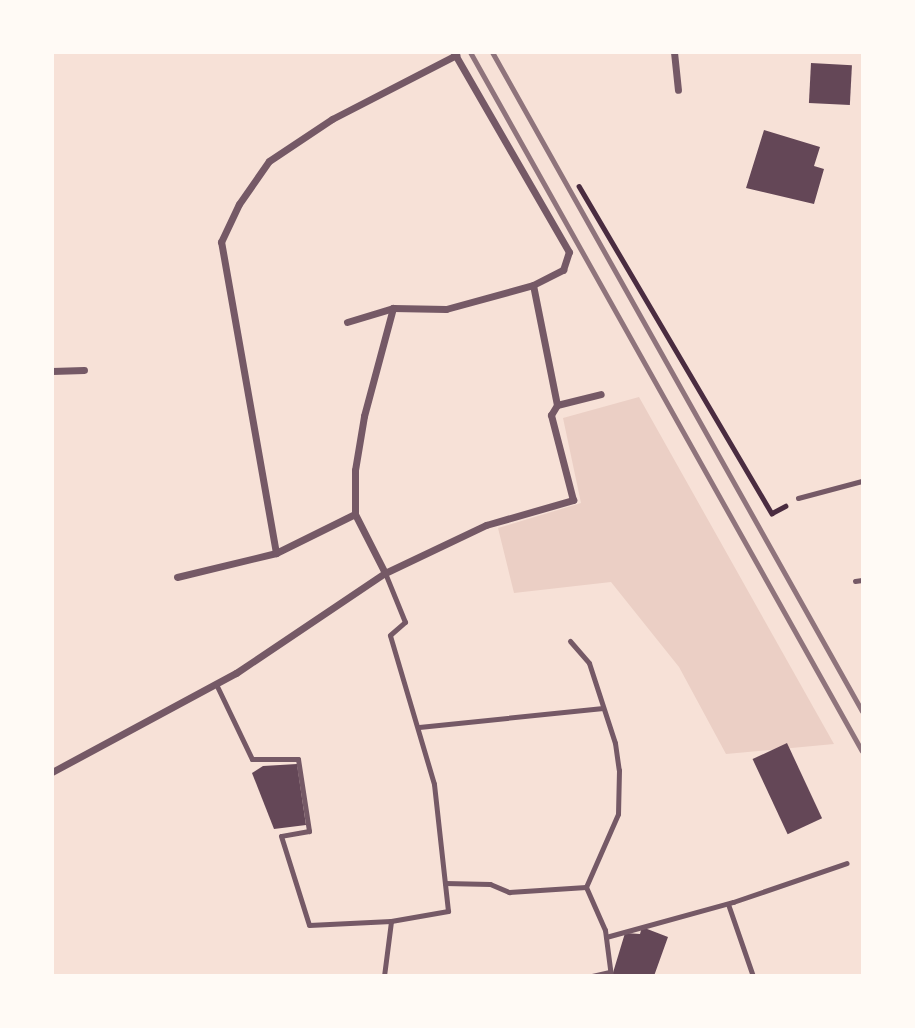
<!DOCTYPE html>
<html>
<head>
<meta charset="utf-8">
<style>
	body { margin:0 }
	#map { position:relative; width:915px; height:1028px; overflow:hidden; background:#f7e1d7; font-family:Cabin,sans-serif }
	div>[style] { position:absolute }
	.green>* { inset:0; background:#ebcfc5 }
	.building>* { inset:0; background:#644757; transform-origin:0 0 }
	.path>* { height:4.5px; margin:-2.25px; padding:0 2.25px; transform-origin:2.25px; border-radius:2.25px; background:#4a2c40 }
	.service>* { height:5px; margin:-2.5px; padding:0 2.5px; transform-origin:2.5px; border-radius:2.5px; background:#755966 }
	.minor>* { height:7px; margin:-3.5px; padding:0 3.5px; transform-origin:3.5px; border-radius:3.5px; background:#755966 }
	.rail>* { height:5px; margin:-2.5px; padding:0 2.5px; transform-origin:2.5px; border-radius:2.5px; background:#8f747c }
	span { translate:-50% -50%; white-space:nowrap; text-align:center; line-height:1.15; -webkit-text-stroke:5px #fffaf5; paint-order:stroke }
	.frame { position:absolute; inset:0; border:54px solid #fffaf5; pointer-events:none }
</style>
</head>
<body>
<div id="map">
	<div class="green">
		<i style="clip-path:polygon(639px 397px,834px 744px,726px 754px,679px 667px,611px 582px,514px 593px,498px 528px,581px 503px,563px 418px)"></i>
	</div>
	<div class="building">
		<i style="left:811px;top:63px;width:41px;height:40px;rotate:3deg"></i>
		<i style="clip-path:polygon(764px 130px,820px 147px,814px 166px,824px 169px,814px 204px,746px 188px)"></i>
		<i style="left:787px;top:743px;width:83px;height:38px;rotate:65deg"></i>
		<i style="clip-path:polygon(297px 764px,306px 825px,274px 829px,252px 773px,263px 766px)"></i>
		<i style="clip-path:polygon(642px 927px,668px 937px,654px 976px,612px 976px,625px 933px,640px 934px)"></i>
	</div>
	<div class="path">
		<i style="left:579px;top:186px;width:380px;rotate:59.5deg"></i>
		<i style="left:772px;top:513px;width:15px;rotate:-28deg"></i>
	</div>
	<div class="service">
		<i style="left:798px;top:498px;width:66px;rotate:-14.9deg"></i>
		<i style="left:855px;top:581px;width:7px;rotate:-8deg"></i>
		<i style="left:570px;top:641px;width:29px;rotate:49deg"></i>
		<i style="left:589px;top:663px;width:84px;rotate:72deg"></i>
		<i style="left:615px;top:743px;width:27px;rotate:82deg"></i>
		<i style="left:619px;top:770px;width:44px;rotate:91.3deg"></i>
		<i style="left:618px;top:814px;width:80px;rotate:113.7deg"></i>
		<i style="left:586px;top:887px;width:47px;rotate:66.2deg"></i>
		<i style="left:605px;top:930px;width:46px;rotate:82.6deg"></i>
		<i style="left:216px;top:684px;width:83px;rotate:64.4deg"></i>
		<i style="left:252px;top:759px;width:46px"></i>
		<i style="left:298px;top:759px;width:73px;rotate:81.3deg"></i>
		<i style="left:309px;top:831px;width:28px;rotate:170deg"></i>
		<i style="left:281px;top:836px;width:93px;rotate:72.5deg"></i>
		<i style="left:309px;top:925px;width:82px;rotate:-2.8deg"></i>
		<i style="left:391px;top:921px;width:58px;rotate:-10deg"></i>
		<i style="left:448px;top:911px;width:128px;rotate:-96.3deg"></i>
		<i style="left:434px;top:784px;width:155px;rotate:-106.5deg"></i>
		<i style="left:390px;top:635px;width:20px;rotate:-41deg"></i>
		<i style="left:405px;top:622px;width:53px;rotate:-112.2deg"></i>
		<i style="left:419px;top:727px;width:185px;rotate:-5.9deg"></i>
		<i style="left:445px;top:883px;width:45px;rotate:1.3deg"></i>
		<i style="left:490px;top:884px;width:21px;rotate:23deg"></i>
		<i style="left:509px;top:892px;width:77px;rotate:-3.7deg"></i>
		<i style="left:728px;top:904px;width:76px;rotate:70.9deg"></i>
		<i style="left:606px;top:937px;width:132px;rotate:-15.4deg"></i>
		<i style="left:733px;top:902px;width:120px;rotate:-18.9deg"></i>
		<i style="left:384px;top:976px;width:55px;rotate:-82.7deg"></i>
		<i style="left:592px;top:976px;width:18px;rotate:-13deg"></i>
	</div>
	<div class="minor">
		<i style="left:674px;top:52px;width:38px;rotate:84deg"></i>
		<i style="left:347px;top:322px;width:48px;rotate:-16.9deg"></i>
		<i style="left:393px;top:308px;width:53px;rotate:1.1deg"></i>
		<i style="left:446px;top:309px;width:90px;rotate:-15.4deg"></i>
		<i style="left:533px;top:285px;width:34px;rotate:-27deg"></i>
		<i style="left:563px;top:270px;width:19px;rotate:-72deg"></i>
		<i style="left:569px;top:252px;width:230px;rotate:-120deg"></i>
		<i style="left:52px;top:371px;width:32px;rotate:-2deg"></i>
		<i style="left:557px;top:405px;width:45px;rotate:-14deg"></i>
		<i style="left:276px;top:553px;width:316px;rotate:-100deg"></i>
		<i style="left:221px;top:242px;width:42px;rotate:-64.7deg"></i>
		<i style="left:239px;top:204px;width:52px;rotate:-55.1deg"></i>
		<i style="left:269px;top:161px;width:76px;rotate:-33.7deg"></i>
		<i style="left:332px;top:119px;width:140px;rotate:-27.3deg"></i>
		<i style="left:385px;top:573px;width:66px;rotate:-117deg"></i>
		<i style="left:355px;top:514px;width:44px;rotate:-90deg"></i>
		<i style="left:355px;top:470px;width:55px;rotate:-80.5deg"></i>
		<i style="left:364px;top:416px;width:112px;rotate:-75deg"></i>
		<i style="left:177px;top:577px;width:102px;rotate:-13.6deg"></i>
		<i style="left:276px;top:553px;width:88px;rotate:-26.3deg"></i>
		<i style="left:52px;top:772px;width:209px;rotate:-28.3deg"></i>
		<i style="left:236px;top:673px;width:179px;rotate:-33.9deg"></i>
		<i style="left:385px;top:573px;width:112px;rotate:-25.4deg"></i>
		<i style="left:486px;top:525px;width:91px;rotate:-16deg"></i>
		<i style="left:573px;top:500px;width:88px;rotate:-104.5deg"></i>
		<i style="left:551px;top:415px;width:12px;rotate:-59deg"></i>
		<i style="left:557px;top:405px;width:122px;rotate:-101.3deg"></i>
	</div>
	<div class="rail">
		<i style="left:470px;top:52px;width:801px;rotate:60.72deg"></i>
		<i style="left:492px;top:52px;width:756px;rotate:60.69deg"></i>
	</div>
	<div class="frame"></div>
</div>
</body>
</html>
